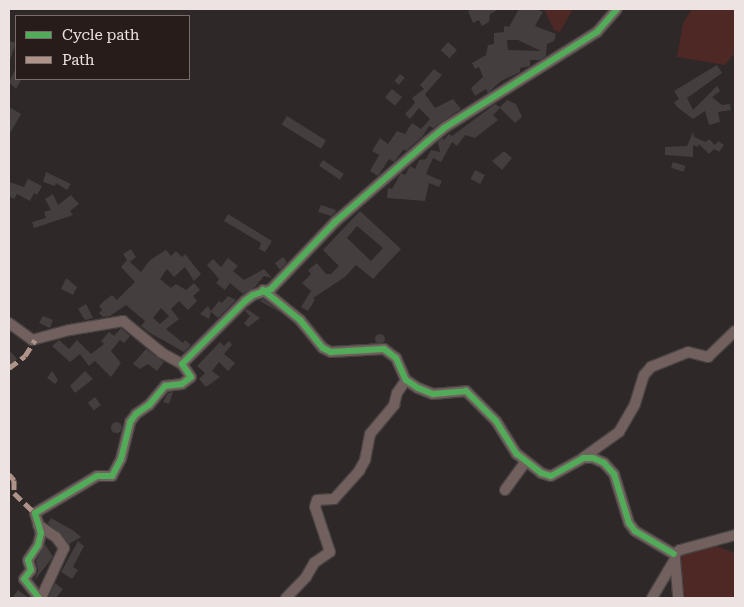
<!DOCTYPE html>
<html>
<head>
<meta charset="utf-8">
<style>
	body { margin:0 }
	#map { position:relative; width:744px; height:607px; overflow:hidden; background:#2e2828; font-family:"Roboto Serif",serif }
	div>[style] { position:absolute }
	.green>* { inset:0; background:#4e2825 }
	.building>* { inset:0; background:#443e3e; transform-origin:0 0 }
	.round { border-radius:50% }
	.roads { filter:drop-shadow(1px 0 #484343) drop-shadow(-1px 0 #484343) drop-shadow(0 1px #484343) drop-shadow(0 -1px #484343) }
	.minor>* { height:10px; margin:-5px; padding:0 5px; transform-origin:5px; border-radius:5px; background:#71605e }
	.quiet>* { height:5px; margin-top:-2.5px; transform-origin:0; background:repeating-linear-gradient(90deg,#af9288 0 10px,transparent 0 15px) }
	.cycleway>* { height:6px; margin:-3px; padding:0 3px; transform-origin:3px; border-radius:3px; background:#51ab58 }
	span { translate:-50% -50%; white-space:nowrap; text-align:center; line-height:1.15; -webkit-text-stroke:4px #281c1a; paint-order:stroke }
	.frame { position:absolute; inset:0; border:10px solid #ece3e2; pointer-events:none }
	.legend { position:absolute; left:15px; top:15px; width:175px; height:65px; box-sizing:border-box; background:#281c1a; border:1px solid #766c6a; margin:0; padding:6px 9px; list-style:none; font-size:15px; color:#ece3e2 }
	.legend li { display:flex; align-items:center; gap:10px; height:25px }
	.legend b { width:25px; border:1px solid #766c6a }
</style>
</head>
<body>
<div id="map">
	<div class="green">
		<i style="clip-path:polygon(544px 9px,573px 9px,560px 32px,554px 30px)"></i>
		<i style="clip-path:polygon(692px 9px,735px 9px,735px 53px,725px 65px,677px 57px,683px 23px)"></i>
		<i style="clip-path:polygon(714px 545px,735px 553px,735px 598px,679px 598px,677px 556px)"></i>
	</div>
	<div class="building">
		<i style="clip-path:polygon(473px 9px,499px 9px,490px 14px,489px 22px,482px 26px,479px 20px,473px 23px,468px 11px)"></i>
		<i style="clip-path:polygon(evenodd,519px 9px,536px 9px,543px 12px,535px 26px,556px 34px,554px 41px,547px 44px,546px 56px,540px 60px,530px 60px,530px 66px,520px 68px,520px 72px,501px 81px,488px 93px,486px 89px,475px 96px,471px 88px,483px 77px,479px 67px,475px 69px,472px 63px,486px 55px,488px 45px,494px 44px,494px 33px,504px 32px,504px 26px,509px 27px,519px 9px,507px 40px,518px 40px,541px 51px,508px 50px,507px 40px)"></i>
		<i style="clip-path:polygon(9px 41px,16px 43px,9px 63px)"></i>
		<i style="left:448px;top:42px;width:12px;height:11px;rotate:42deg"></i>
		<i style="clip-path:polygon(717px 65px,722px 73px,687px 98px,693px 110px,717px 86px,720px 91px,712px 97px,722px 105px,730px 104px,731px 110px,718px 112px,720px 122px,709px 125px,705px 111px,693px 119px,677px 107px,674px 102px,679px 99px,674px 91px)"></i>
		<i style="clip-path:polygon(16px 68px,16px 79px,21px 80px,16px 89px,9px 82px)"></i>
		<i style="clip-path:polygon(434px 69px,442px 75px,425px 94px,435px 108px,453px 99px,461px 109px,433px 128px,429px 126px,422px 137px,406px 151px,404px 149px,394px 162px,389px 159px,378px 176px,370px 171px,379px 155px,372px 151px,380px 138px,388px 144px,397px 131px,405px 134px,412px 123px,421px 129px,430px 119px,419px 108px,410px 119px,405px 114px,415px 103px,412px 98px,424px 89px,420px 85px)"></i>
		<i style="left:400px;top:74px;width:6px;height:9px;rotate:39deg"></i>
		<i style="left:392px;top:89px;width:13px;height:11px;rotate:39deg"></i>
		<i style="clip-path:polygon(507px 100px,516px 104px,522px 117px,515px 123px,500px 108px,493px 115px,498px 120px,475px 138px,465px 135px,457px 146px,452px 142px,441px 162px,433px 158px,426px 174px,442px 181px,439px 187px,429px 183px,425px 201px,387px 198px,388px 188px,392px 189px,401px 173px,405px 175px,410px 166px,415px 169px,419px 160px,426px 159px,431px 150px,440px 152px,438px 142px,442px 138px,444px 140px,449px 134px,452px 136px,495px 104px,500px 107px)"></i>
		<i style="clip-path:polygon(9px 107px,21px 114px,9px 135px)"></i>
		<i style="left:287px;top:116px;width:46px;height:10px;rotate:32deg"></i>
		<i style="clip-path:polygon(693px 132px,694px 137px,706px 142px,709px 139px,715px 145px,718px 141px,724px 145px,719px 152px,714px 149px,709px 154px,699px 144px,698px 147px,693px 145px,693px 157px,665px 155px,665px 147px,687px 146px)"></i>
		<i style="clip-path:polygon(504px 151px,512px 158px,502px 170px,492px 161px)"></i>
		<i style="left:323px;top:160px;width:25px;height:7px;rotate:34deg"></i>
		<i style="left:673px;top:162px;width:13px;height:6px;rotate:18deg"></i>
		<i style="left:475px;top:170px;width:11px;height:10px;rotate:27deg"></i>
		<i style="clip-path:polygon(46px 172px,71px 184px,67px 190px,56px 183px,55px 186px,43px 182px)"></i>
		<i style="clip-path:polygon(28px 179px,42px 186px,37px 195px,34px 193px,30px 201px,17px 194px,14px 199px,9px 196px,9px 182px,24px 187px)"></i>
		<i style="clip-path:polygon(53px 194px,58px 205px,71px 195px,79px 204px,70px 211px,73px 215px,34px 228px,32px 222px,46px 218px,44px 212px,51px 210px,45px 199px)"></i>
		<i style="clip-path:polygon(321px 205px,336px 210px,335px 213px,331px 216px,318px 212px)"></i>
		<i style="clip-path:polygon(evenodd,360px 211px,401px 249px,373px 279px,356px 265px,345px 277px,313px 298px,315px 300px,308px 311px,301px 307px,311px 291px,302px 283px,311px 274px,308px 270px,317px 263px,326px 274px,331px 274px,339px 266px,323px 250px,360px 211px,357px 226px,383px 248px,371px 261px,347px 238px,357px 226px)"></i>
		<i style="clip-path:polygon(228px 214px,272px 241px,265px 252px,259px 249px,261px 243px,224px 221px)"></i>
		<i style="clip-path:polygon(evenodd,131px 249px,136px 257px,130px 262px,141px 272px,150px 260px,166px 250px,171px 256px,176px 251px,182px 257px,185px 254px,201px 274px,194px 281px,185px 267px,174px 277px,167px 269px,160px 279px,171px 288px,176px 284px,186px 290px,194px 283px,200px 290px,193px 296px,197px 301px,188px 310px,179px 301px,171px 309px,179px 319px,166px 329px,183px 343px,185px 340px,191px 345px,184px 352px,150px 333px,141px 326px,145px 321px,126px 305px,110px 316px,103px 317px,99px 313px,102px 310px,99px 306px,104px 301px,112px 295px,117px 300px,135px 282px,121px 267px,127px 260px,123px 254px,131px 249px,161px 308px,169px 316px,160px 324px,153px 318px,161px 308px)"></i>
		<i style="clip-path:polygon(283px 257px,287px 262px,280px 270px,275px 263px)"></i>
		<i style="clip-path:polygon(228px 258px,238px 266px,233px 271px,244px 280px,264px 269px,272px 278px,264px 276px,255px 287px,243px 294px,230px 283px,225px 290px,216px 283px,219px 279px,207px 265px,213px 259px,221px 267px)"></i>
		<i style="clip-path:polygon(66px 278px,77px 287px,73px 295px,61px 289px)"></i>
		<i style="clip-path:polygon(228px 296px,236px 300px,218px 318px,211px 312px,209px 319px,200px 314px,208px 306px,211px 311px,219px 301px,222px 303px)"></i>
		<i style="clip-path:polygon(263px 299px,281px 313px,260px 301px)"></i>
		<i style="clip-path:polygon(86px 304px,93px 318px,85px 320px,78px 309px)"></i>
		<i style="clip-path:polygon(247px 309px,260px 318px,248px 327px,244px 323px,250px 316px,245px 311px)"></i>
		<i style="clip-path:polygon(43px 316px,53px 320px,50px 328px,39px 323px)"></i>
		<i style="clip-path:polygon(121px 328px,130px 336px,124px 343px,120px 340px,111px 351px,121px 363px,111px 377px,95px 361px,89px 366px,80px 354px,70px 362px,52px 346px,59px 340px,69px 349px,77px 340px,91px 354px,104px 344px,101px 341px,109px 332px,114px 336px)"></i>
		<i class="round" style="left:375px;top:334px;width:10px;height:10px"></i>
		<i style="clip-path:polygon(229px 341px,232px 345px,224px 354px,235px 363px,228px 371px,219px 362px,212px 371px,220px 377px,206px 387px,199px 379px,205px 373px,197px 366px,220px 342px,224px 346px)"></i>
		<i style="clip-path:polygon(146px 349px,164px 362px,157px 371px,148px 364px,140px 369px,133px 364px)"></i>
		<i style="clip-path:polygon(9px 350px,17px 359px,9px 367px)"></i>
		<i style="clip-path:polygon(52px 371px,58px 380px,55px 384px,47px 378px)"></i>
		<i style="clip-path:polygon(85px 371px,93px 379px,75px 393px,70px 386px)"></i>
		<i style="clip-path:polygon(173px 392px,169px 404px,163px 402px,168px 393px)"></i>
		<i style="left:95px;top:397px;width:10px;height:9px;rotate:53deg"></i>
		<i class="round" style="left:110.5px;top:421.5px;width:11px;height:11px"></i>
		<i style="clip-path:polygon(51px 518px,74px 531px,81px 537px,69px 544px,48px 523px)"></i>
		<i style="clip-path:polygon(78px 541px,84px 546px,73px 567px,78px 570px,72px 579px,61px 572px)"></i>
		<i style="clip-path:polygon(45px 544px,53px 557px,34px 581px,38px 571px,36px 561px)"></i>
		<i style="clip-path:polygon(55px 583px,63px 589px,56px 598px,48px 598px)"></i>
		<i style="clip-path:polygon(18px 590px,29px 598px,12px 598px)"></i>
	</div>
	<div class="roads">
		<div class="minor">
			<i style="left:263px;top:290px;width:48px;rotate:39deg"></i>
			<i style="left:300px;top:320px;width:36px;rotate:51deg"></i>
			<i style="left:323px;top:348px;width:9px;rotate:27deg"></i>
			<i style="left:331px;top:352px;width:53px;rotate:-3.2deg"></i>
			<i style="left:384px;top:349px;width:15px;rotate:37deg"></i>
			<i style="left:396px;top:358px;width:24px;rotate:66deg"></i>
			<i style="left:406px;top:380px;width:14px;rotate:34deg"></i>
			<i style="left:418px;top:388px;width:16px;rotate:22deg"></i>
			<i style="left:433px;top:394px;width:33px;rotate:-5deg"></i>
			<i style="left:466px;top:391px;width:42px;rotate:45deg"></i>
			<i style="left:496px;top:421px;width:39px;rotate:58deg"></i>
			<i style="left:517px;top:454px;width:31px;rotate:38deg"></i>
			<i style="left:541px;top:473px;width:10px;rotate:17deg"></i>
			<i style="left:551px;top:476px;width:37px;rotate:-29deg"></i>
			<i style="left:583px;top:458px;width:10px"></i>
			<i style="left:593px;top:458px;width:12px;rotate:24deg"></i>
			<i style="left:604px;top:463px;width:15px;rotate:48deg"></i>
			<i style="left:614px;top:474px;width:51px;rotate:73deg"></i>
			<i style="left:629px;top:523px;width:10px;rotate:53deg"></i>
			<i style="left:635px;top:531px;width:45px;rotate:30.5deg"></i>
			<i style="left:9px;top:323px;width:29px;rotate:36deg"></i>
			<i style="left:32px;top:340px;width:39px;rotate:-15deg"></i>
			<i style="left:70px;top:330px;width:54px;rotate:-9.6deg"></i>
			<i style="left:123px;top:321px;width:50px;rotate:39.4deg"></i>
			<i style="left:162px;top:353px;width:23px;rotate:29deg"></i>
			<i style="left:584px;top:457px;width:43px;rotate:-35.5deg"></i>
			<i style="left:619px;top:432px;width:32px;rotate:-60deg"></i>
			<i style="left:635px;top:404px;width:30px;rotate:-73deg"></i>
			<i style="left:644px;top:375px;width:11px;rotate:-49deg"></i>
			<i style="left:651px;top:367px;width:40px;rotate:-22deg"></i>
			<i style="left:688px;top:352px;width:21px;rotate:14deg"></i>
			<i style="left:708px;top:357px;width:37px;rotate:-44deg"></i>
			<i style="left:505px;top:490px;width:34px;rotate:-54deg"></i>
			<i style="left:38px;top:525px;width:22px;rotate:34deg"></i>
			<i style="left:56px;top:537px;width:14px;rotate:54deg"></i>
			<i style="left:64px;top:548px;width:55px;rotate:114.7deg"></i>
			<i style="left:675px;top:560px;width:38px;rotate:85deg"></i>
			<i style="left:39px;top:598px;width:24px;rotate:-128deg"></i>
			<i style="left:24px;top:579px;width:11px;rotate:-52deg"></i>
			<i style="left:31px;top:570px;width:10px;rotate:-107deg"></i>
			<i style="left:28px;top:560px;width:18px;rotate:-56deg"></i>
			<i style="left:38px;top:545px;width:12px;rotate:-76deg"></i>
			<i style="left:41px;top:533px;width:21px;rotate:-107deg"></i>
			<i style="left:35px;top:513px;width:72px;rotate:-30.8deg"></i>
			<i style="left:97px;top:476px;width:15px"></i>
			<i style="left:112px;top:476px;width:19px;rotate:-62deg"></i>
			<i style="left:121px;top:459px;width:38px;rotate:-76deg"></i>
			<i style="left:130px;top:422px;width:10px;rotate:-53deg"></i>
			<i style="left:136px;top:414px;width:16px;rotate:-35deg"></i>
			<i style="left:149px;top:405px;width:25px;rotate:-50deg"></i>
			<i style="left:165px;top:386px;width:17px;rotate:-7deg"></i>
			<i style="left:182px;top:384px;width:11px;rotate:-38deg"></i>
			<i style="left:191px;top:377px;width:16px;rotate:-125deg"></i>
			<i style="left:182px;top:364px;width:89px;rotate:-45deg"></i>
			<i style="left:245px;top:301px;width:10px;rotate:-37deg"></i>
			<i style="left:253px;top:295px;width:19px;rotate:-18deg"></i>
			<i style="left:271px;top:289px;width:93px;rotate:-46.3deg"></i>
			<i style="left:335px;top:222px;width:122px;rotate:-41deg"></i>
			<i style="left:427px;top:142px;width:22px;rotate:-39deg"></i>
			<i style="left:444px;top:128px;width:181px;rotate:-32.1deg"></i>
			<i style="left:597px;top:32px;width:30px;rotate:-49deg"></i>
			<i style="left:286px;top:598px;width:29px;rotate:-46deg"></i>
			<i style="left:306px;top:577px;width:16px;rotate:-60deg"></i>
			<i style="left:314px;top:563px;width:19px;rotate:-35deg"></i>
			<i style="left:330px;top:552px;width:47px;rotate:-108.4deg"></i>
			<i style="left:315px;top:507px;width:7px;rotate:-74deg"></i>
			<i style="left:317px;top:500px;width:17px;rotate:-3deg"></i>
			<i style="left:334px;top:499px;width:38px;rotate:-48deg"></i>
			<i style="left:359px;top:471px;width:13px;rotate:-61deg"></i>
			<i style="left:365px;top:460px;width:26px;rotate:-79deg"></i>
			<i style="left:370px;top:434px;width:38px;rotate:-50deg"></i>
			<i style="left:394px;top:405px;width:12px;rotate:-76deg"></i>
			<i style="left:397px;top:393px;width:16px;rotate:-55deg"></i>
			<i style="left:652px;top:598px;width:45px;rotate:-59.5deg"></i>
			<i style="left:675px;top:559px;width:5px;rotate:-101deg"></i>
			<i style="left:674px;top:554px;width:7px;rotate:-34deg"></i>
			<i style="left:680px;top:550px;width:57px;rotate:-15.3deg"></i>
		</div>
	</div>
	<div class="quiet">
		<i style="left:9px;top:368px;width:20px;rotate:-37deg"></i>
		<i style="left:25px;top:356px;width:19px;rotate:-58deg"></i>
		<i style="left:9px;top:474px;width:8px;rotate:50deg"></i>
		<i style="left:14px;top:480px;width:13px;rotate:90deg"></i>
		<i style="left:14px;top:493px;width:29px;rotate:44deg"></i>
	</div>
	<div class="cycleway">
		<i style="left:263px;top:290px;width:48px;rotate:39deg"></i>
		<i style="left:300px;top:320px;width:36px;rotate:51deg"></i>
		<i style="left:323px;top:348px;width:9px;rotate:27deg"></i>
		<i style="left:331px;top:352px;width:53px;rotate:-3.2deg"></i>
		<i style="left:384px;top:349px;width:15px;rotate:37deg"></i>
		<i style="left:396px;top:358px;width:24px;rotate:66deg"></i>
		<i style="left:406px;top:380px;width:14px;rotate:34deg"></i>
		<i style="left:418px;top:388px;width:16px;rotate:22deg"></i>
		<i style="left:433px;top:394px;width:33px;rotate:-5deg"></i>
		<i style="left:466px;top:391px;width:42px;rotate:45deg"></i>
		<i style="left:496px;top:421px;width:39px;rotate:58deg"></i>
		<i style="left:517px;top:454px;width:31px;rotate:38deg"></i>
		<i style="left:541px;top:473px;width:10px;rotate:17deg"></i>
		<i style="left:551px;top:476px;width:37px;rotate:-29deg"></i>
		<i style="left:583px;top:458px;width:10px"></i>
		<i style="left:593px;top:458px;width:12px;rotate:24deg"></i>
		<i style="left:604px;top:463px;width:15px;rotate:48deg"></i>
		<i style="left:614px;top:474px;width:51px;rotate:73deg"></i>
		<i style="left:629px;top:523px;width:10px;rotate:53deg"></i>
		<i style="left:635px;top:531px;width:45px;rotate:30.5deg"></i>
		<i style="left:39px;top:598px;width:24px;rotate:-128deg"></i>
		<i style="left:24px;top:579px;width:11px;rotate:-52deg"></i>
		<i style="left:31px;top:570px;width:10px;rotate:-107deg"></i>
		<i style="left:28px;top:560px;width:18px;rotate:-56deg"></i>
		<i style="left:38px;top:545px;width:12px;rotate:-76deg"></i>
		<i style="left:41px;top:533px;width:21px;rotate:-107deg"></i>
		<i style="left:35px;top:513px;width:72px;rotate:-30.8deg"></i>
		<i style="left:97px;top:476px;width:15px"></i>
		<i style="left:112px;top:476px;width:19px;rotate:-62deg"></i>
		<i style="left:121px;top:459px;width:38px;rotate:-76deg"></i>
		<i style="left:130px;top:422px;width:10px;rotate:-53deg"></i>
		<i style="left:136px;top:414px;width:16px;rotate:-35deg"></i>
		<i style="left:149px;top:405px;width:25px;rotate:-50deg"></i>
		<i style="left:165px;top:386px;width:17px;rotate:-7deg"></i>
		<i style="left:182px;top:384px;width:11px;rotate:-38deg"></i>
		<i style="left:191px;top:377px;width:16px;rotate:-125deg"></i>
		<i style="left:182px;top:364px;width:89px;rotate:-45deg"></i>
		<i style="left:245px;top:301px;width:10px;rotate:-37deg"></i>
		<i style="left:253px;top:295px;width:19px;rotate:-18deg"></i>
		<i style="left:271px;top:289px;width:93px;rotate:-46.3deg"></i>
		<i style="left:335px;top:222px;width:122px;rotate:-41deg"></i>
		<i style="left:427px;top:142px;width:22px;rotate:-39deg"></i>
		<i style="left:444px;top:128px;width:181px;rotate:-32.1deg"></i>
		<i style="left:597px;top:32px;width:30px;rotate:-49deg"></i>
	</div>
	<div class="frame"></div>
	<ul class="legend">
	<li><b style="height:6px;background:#51ab58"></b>Cycle path</li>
	<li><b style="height:6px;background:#af9288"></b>Path</li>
	</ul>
</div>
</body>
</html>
